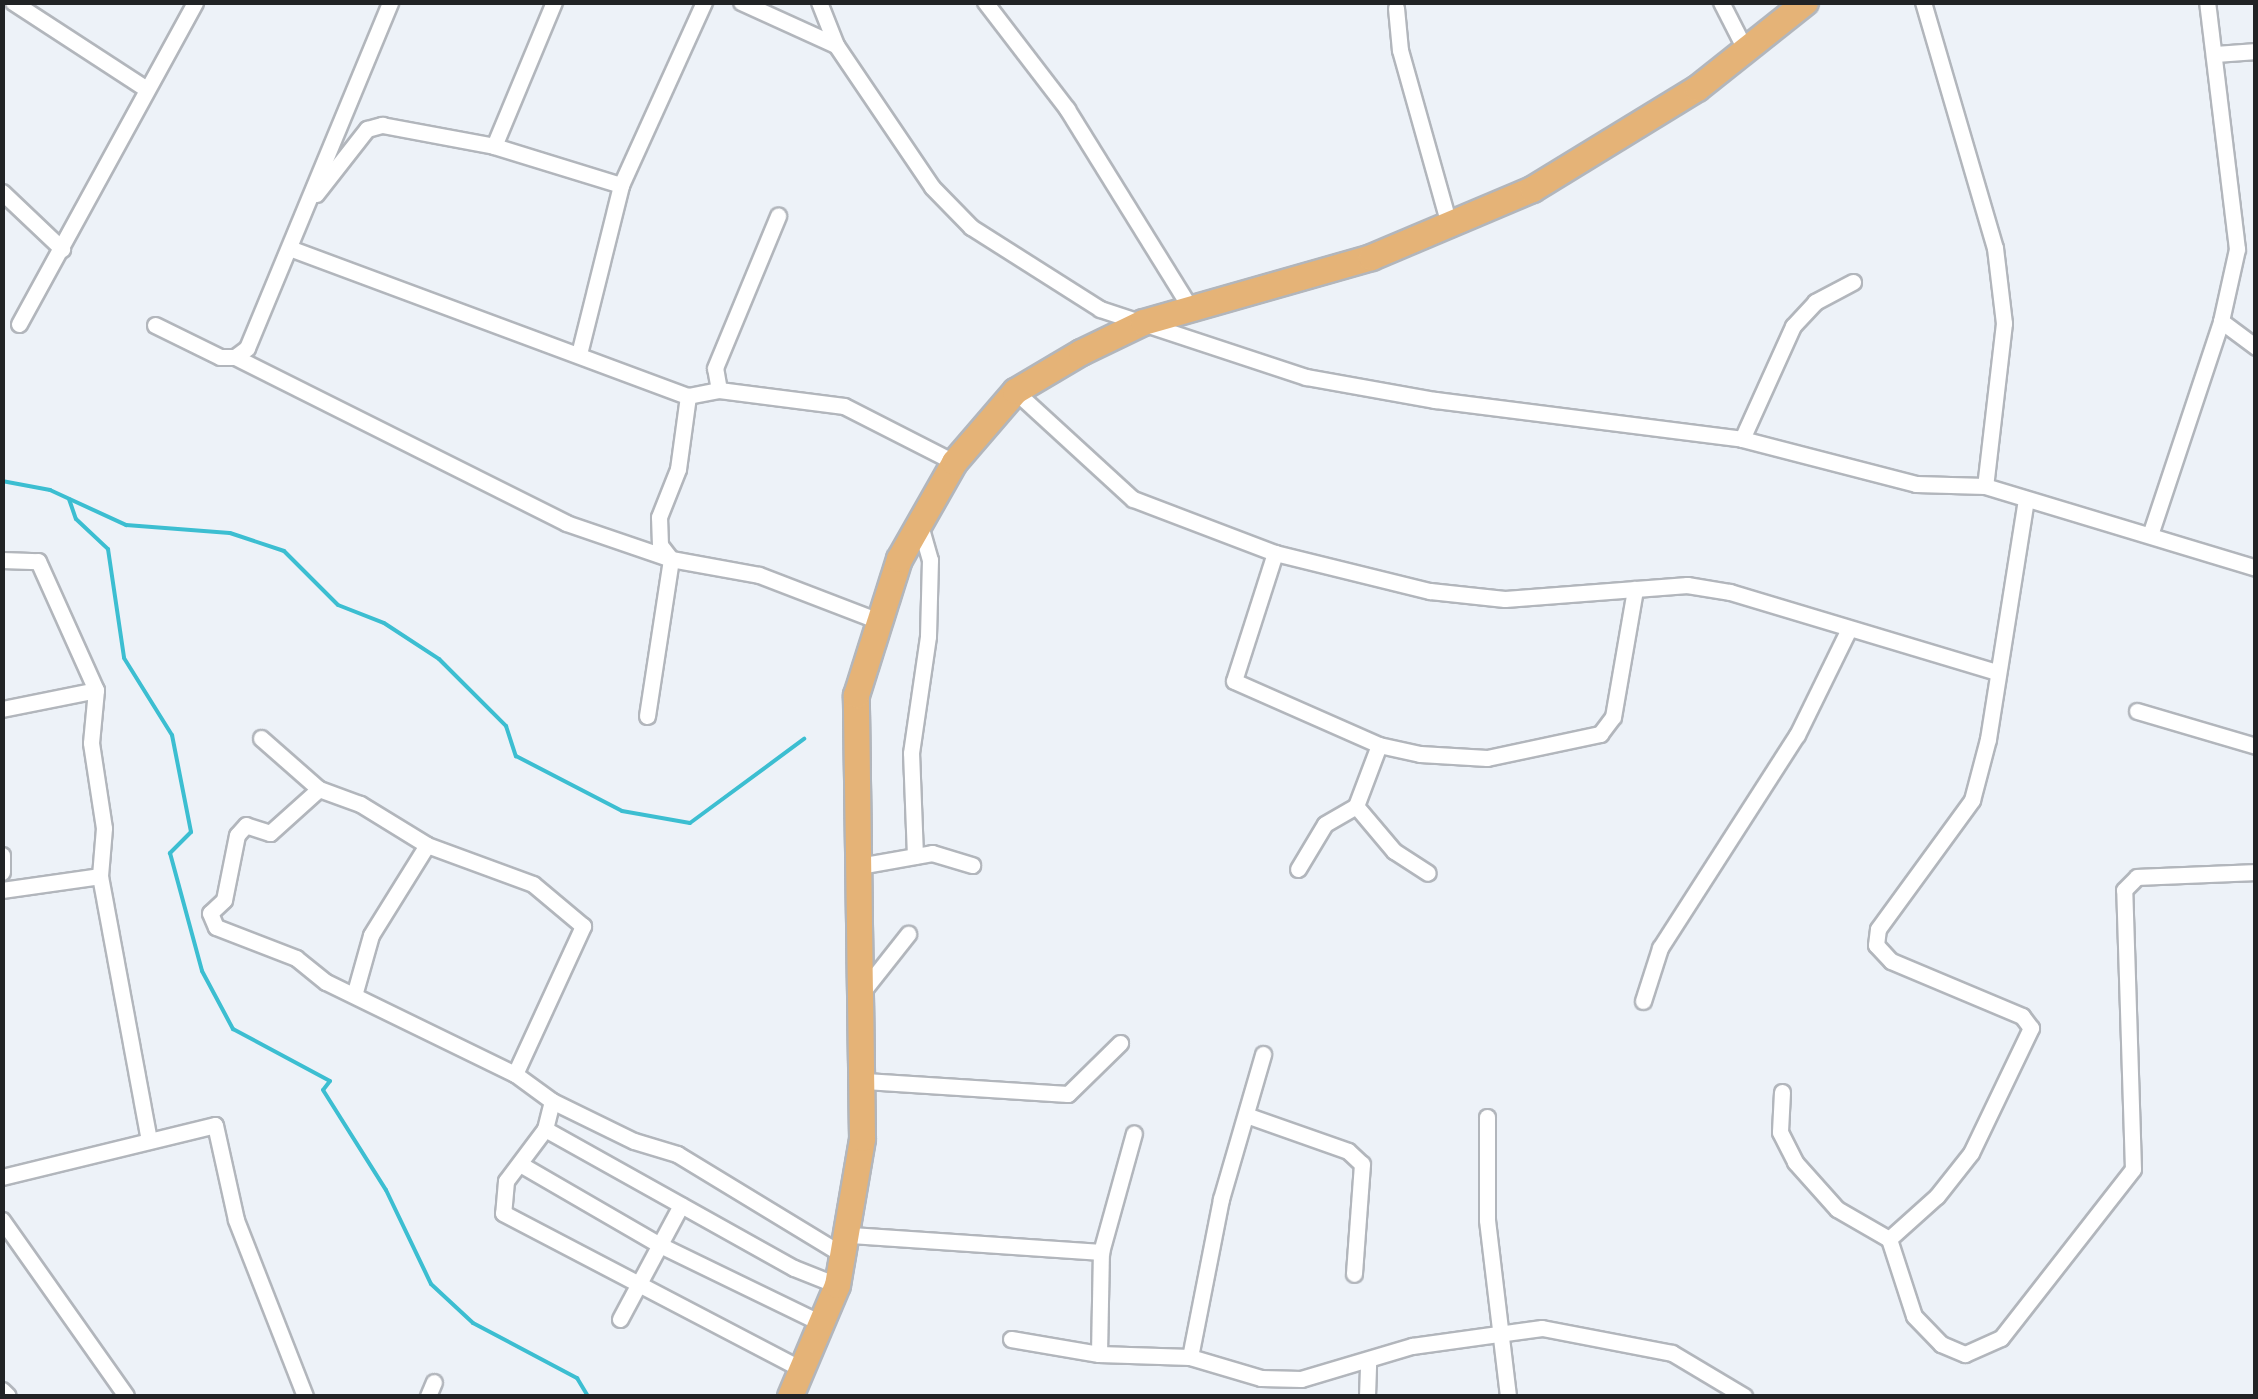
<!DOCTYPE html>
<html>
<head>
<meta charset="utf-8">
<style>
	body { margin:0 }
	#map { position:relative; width:2258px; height:1399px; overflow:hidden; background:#edf2f8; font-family:Jost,sans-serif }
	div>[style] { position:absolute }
	.stream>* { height:4px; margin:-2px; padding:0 2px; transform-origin:2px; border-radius:2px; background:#3cbed1 }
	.roads { filter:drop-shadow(2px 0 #b2b6bc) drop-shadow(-2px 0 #b2b6bc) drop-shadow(0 2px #b2b6bc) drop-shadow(0 -2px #b2b6bc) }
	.minor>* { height:15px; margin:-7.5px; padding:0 7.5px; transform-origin:7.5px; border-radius:7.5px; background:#fff }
	.primary>* { height:25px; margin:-12.5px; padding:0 12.5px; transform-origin:12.5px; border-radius:12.5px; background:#e5b377 }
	span { translate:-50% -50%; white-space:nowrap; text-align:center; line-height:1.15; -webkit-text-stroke:8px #fff; paint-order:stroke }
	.frame { position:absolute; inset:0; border:5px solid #212325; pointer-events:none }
</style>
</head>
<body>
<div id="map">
	<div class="stream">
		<i style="left:2px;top:481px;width:49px;rotate:10.6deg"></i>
		<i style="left:50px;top:490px;width:84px;rotate:24.7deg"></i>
		<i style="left:126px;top:525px;width:104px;rotate:4.4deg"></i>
		<i style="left:230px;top:533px;width:57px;rotate:18.4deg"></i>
		<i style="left:284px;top:551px;width:76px;rotate:45deg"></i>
		<i style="left:338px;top:605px;width:49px;rotate:21.4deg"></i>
		<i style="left:384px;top:623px;width:66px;rotate:33.2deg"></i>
		<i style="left:439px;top:659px;width:95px;rotate:45deg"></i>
		<i style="left:506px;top:726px;width:32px;rotate:72deg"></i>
		<i style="left:516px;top:756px;width:119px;rotate:27.4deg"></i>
		<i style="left:622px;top:811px;width:69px;rotate:10deg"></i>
		<i style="left:690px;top:823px;width:142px;rotate:-36.4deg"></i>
		<i style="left:69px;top:499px;width:21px;rotate:71deg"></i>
		<i style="left:76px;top:519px;width:44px;rotate:43.2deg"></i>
		<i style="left:108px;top:549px;width:110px;rotate:81.6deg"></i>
		<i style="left:124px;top:658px;width:91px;rotate:58.1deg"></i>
		<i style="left:172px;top:735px;width:99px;rotate:78.9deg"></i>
		<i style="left:191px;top:832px;width:30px;rotate:135deg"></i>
		<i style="left:170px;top:853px;width:122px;rotate:74.8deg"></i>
		<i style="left:202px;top:971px;width:66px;rotate:61.9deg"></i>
		<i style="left:233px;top:1029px;width:110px;rotate:28.2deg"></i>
		<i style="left:330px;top:1081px;width:11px;rotate:128deg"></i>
		<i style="left:323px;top:1090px;width:118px;rotate:57.8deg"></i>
		<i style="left:386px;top:1190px;width:104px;rotate:64.4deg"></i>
		<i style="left:431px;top:1284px;width:57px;rotate:42.9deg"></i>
		<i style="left:473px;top:1323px;width:118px;rotate:27.9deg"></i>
		<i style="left:577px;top:1378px;width:21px;rotate:59deg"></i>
	</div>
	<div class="roads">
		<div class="minor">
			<i style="left:13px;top:2px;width:158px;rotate:33.1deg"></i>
			<i style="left:741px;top:2px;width:104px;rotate:24.4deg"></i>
			<i style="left:836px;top:45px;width:171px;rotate:55.9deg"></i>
			<i style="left:932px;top:187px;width:56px;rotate:45.7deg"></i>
			<i style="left:971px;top:227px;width:153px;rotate:32.4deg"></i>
			<i style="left:1100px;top:309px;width:217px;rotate:18.3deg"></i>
			<i style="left:1306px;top:377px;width:131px;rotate:10.1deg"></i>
			<i style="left:1435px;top:400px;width:309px;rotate:7.2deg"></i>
			<i style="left:1742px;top:439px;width:180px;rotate:14.5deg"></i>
			<i style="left:1916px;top:484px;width:69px;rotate:1.7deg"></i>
			<i style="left:1985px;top:486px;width:283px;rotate:16.8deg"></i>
			<i style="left:819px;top:2px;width:46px;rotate:68.4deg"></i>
			<i style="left:985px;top:2px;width:135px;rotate:52.5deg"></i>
			<i style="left:1067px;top:109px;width:235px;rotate:58.2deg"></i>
			<i style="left:1721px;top:2px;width:55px;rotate:63deg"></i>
			<i style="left:1923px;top:2px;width:256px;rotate:73.7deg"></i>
			<i style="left:1995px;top:248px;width:76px;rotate:83.2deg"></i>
			<i style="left:2004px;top:323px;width:164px;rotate:96.6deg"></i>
			<i style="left:1396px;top:8px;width:42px;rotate:84.6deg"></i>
			<i style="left:1400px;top:50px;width:185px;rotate:74.3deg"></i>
			<i style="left:2216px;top:54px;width:40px;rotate:-4.3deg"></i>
			<i style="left:494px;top:146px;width:156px;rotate:-67.4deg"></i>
			<i style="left:2px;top:192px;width:83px;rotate:43.5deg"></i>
			<i style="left:316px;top:194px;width:83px;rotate:-51.9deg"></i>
			<i style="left:367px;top:129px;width:16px;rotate:-15deg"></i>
			<i style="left:382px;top:125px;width:114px;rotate:10.6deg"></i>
			<i style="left:494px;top:146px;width:133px;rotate:17.1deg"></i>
			<i style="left:292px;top:249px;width:422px;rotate:20.4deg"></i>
			<i style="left:688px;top:396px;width:32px;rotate:-11deg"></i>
			<i style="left:719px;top:390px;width:126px;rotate:7.3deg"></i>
			<i style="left:844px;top:406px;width:123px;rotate:27deg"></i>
			<i style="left:2221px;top:321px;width:44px;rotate:36.6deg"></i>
			<i style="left:19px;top:324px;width:367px;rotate:-61.3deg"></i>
			<i style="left:155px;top:325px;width:72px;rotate:26.2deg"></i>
			<i style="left:220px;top:357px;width:15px"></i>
			<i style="left:235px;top:357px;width:15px;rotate:-37deg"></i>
			<i style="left:247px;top:348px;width:374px;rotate:-67.5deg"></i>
			<i style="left:579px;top:354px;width:174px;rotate:-76deg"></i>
			<i style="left:621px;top:185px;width:201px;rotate:-65.6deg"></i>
			<i style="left:235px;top:357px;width:370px;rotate:26.6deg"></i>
			<i style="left:566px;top:523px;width:111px;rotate:18.9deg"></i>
			<i style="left:671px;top:559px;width:89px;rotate:10.3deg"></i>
			<i style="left:759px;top:575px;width:125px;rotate:21deg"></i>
			<i style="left:719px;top:390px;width:22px;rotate:-100deg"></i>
			<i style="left:715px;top:368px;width:165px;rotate:-67.5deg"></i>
			<i style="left:1015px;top:391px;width:160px;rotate:42.5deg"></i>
			<i style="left:1133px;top:499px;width:152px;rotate:20.8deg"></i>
			<i style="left:1275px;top:553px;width:160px;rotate:13.8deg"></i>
			<i style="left:1430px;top:591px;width:75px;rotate:6.1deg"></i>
			<i style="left:1505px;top:599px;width:183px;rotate:-4.4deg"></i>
			<i style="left:1687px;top:585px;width:44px;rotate:9.2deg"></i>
			<i style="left:1730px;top:592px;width:279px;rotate:16.7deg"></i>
			<i style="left:1742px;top:439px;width:124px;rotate:-65.7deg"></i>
			<i style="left:1793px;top:326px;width:33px;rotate:-47deg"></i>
			<i style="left:1815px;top:302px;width:43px;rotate:-27.8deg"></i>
			<i style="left:2150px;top:535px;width:225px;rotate:-71.6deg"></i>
			<i style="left:2221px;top:321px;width:74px;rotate:-77.5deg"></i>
			<i style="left:2237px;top:249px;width:249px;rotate:-96.9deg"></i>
			<i style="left:1275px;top:553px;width:134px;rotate:107.8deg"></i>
			<i style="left:1234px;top:681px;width:158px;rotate:23.8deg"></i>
			<i style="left:1379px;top:745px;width:42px;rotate:12.4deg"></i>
			<i style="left:1420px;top:754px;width:67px;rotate:3.4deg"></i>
			<i style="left:1487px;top:758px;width:116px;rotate:-12deg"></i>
			<i style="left:1600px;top:734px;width:21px;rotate:-53deg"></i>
			<i style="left:1613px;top:717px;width:130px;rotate:-80.2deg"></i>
			<i style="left:2px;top:560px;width:36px;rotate:2deg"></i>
			<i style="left:38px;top:561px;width:141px;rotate:65.8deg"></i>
			<i style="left:96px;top:690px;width:53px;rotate:95.4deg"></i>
			<i style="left:91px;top:743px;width:86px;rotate:81.3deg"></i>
			<i style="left:104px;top:828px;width:48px;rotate:94.8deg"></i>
			<i style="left:100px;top:876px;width:269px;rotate:79.5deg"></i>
			<i style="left:2px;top:709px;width:96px;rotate:-11.4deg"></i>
			<i style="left:2137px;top:711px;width:124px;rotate:16.4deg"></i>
			<i style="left:647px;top:716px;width:159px;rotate:-81.3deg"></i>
			<i style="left:671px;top:559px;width:18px;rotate:-128deg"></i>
			<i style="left:660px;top:545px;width:28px;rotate:-92deg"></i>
			<i style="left:659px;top:517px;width:52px;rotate:-68.4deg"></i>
			<i style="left:678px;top:469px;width:74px;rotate:-82.2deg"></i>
			<i style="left:261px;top:738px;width:77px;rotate:41.3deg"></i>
			<i style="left:1356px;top:806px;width:59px;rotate:49.8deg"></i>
			<i style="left:1394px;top:851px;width:40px;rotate:32.9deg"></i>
			<i style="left:2px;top:855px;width:17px;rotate:90deg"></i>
			<i style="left:915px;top:856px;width:103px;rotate:-92.2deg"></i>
			<i style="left:911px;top:753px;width:118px;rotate:-81.7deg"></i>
			<i style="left:928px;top:636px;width:76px;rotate:-88.5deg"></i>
			<i style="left:930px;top:560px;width:36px;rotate:-106deg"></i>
			<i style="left:859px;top:866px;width:74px;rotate:-10.1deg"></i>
			<i style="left:932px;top:853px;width:42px;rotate:16.7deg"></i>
			<i style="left:1298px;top:869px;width:52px;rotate:-59deg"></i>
			<i style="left:1325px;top:824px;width:36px;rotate:-30deg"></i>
			<i style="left:1356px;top:806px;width:65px;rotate:-69.3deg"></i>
			<i style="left:2px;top:890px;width:99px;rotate:-8.1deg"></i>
			<i style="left:863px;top:991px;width:73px;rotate:-51.7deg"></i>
			<i style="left:355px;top:992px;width:59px;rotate:-74.3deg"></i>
			<i style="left:371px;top:935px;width:106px;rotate:-58.1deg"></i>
			<i style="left:1643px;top:1001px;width:56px;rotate:-72.2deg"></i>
			<i style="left:1660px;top:948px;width:253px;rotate:-57.3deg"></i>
			<i style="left:1797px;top:735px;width:116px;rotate:-63.9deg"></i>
			<i style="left:515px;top:1074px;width:163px;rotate:-65.3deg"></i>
			<i style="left:583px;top:926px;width:65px;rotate:-140deg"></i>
			<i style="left:533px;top:884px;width:113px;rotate:-159.8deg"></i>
			<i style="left:427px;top:845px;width:79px;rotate:-148.5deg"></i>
			<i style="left:360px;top:804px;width:44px;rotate:-159.9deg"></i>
			<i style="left:319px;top:789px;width:66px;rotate:138.1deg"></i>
			<i style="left:270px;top:833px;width:25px;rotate:-162deg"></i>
			<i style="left:246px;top:825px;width:13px;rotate:132deg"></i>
			<i style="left:237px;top:835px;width:66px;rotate:101.3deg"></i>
			<i style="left:224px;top:900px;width:19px;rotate:137deg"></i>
			<i style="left:210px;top:913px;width:15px;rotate:67deg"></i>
			<i style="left:216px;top:927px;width:86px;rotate:21.2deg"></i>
			<i style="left:296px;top:958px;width:38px;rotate:39deg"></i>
			<i style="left:326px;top:982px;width:210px;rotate:26deg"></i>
			<i style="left:515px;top:1074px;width:46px;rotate:36.1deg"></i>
			<i style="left:552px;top:1101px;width:91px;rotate:26deg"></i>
			<i style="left:634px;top:1141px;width:45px;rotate:16.8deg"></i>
			<i style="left:677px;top:1154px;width:197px;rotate:31.3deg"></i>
			<i style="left:865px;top:1081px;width:203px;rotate:3.7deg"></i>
			<i style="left:1068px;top:1094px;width:73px;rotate:-44.4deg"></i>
			<i style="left:1782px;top:1092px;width:40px;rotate:92.9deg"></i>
			<i style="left:1780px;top:1132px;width:34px;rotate:63deg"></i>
			<i style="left:1795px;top:1162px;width:63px;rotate:48.2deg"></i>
			<i style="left:1837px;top:1209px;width:60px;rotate:30deg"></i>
			<i style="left:552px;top:1101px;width:29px;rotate:104deg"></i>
			<i style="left:545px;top:1129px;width:65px;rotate:126.9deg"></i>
			<i style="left:506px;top:1181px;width:32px;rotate:95deg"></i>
			<i style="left:503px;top:1213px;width:339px;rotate:27.6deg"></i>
			<i style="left:1246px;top:1115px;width:108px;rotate:19.4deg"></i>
			<i style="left:1348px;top:1151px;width:19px;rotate:43deg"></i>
			<i style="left:1362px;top:1164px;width:110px;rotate:94.2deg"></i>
			<i style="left:1487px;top:1117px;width:103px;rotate:90deg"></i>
			<i style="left:1487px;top:1220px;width:177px;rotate:83.2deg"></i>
			<i style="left:545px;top:1129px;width:285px;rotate:29.2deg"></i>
			<i style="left:794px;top:1268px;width:46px;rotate:21.6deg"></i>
			<i style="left:520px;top:1164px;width:162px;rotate:30.1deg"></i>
			<i style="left:660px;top:1245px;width:181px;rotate:25.9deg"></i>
			<i style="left:2px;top:1177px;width:219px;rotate:-13.7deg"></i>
			<i style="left:215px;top:1125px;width:97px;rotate:77.5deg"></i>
			<i style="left:236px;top:1220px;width:189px;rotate:68.6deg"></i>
			<i style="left:2px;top:1220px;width:215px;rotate:54.8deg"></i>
			<i style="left:851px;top:1235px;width:251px;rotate:3.9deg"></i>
			<i style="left:1101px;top:1252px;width:123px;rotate:-74.5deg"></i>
			<i style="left:1889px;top:1239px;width:64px;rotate:-41.9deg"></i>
			<i style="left:1937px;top:1196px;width:55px;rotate:-51.7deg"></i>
			<i style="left:1971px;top:1153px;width:139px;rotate:-64.4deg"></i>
			<i style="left:2031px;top:1028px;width:15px;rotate:-127deg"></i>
			<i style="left:2022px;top:1016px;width:142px;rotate:-157.2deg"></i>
			<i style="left:1891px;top:961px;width:22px;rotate:-133deg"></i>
			<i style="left:1876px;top:945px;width:16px;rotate:-83deg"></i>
			<i style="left:1878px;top:929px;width:160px;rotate:-53.9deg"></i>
			<i style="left:1972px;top:800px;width:63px;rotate:-75.3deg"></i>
			<i style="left:1988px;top:739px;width:242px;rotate:-81deg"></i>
			<i style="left:1889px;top:1239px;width:81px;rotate:72deg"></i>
			<i style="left:1914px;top:1316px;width:39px;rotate:46deg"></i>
			<i style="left:1941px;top:1344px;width:26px;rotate:23deg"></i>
			<i style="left:1965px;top:1354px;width:39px;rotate:-24deg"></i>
			<i style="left:2001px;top:1338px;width:214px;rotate:-52deg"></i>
			<i style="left:2133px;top:1169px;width:279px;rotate:-91.8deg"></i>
			<i style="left:2124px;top:890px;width:18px;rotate:-45deg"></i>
			<i style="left:2137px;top:877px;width:119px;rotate:-2.4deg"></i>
			<i style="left:620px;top:1319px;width:129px;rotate:-61.8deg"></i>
			<i style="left:1011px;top:1339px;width:89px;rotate:9.7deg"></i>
			<i style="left:1099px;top:1354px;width:91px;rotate:1.9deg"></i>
			<i style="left:1190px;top:1357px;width:74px;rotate:16.5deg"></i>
			<i style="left:1261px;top:1378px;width:40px;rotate:1.4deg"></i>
			<i style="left:1301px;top:1379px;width:116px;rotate:-16.6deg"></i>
			<i style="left:1412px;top:1346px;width:131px;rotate:-7.9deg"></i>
			<i style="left:1542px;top:1328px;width:132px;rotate:10.9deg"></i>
			<i style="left:1672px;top:1353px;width:84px;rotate:30.8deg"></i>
			<i style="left:1099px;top:1354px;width:102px;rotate:-88.9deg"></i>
			<i style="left:1190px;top:1357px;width:161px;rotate:-78.9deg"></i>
			<i style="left:1221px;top:1199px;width:151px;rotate:-73.8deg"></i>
			<i style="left:2px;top:1390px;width:8px;rotate:45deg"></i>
			<i style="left:428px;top:1396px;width:15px;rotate:-67deg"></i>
			<i style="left:1367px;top:1396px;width:32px;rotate:-88deg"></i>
		</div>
		<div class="primary">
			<i style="left:790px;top:1396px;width:121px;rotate:-67.1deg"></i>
			<i style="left:837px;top:1285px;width:149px;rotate:-80.3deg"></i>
			<i style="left:862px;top:1138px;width:443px;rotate:-90.8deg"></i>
			<i style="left:856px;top:695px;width:143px;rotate:-72.5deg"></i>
			<i style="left:899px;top:559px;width:112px;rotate:-60.4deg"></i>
			<i style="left:954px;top:462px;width:94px;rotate:-49.3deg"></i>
			<i style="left:1015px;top:391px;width:77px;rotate:-30.6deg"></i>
			<i style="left:1081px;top:352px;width:69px;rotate:-25.8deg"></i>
			<i style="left:1143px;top:322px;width:237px;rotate:-15.9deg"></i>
			<i style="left:1371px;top:257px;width:175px;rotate:-22.9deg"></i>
			<i style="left:1532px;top:189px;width:193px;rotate:-31.5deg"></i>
			<i style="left:1697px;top:88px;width:138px;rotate:-38.5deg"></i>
		</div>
	</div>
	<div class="frame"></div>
</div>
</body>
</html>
